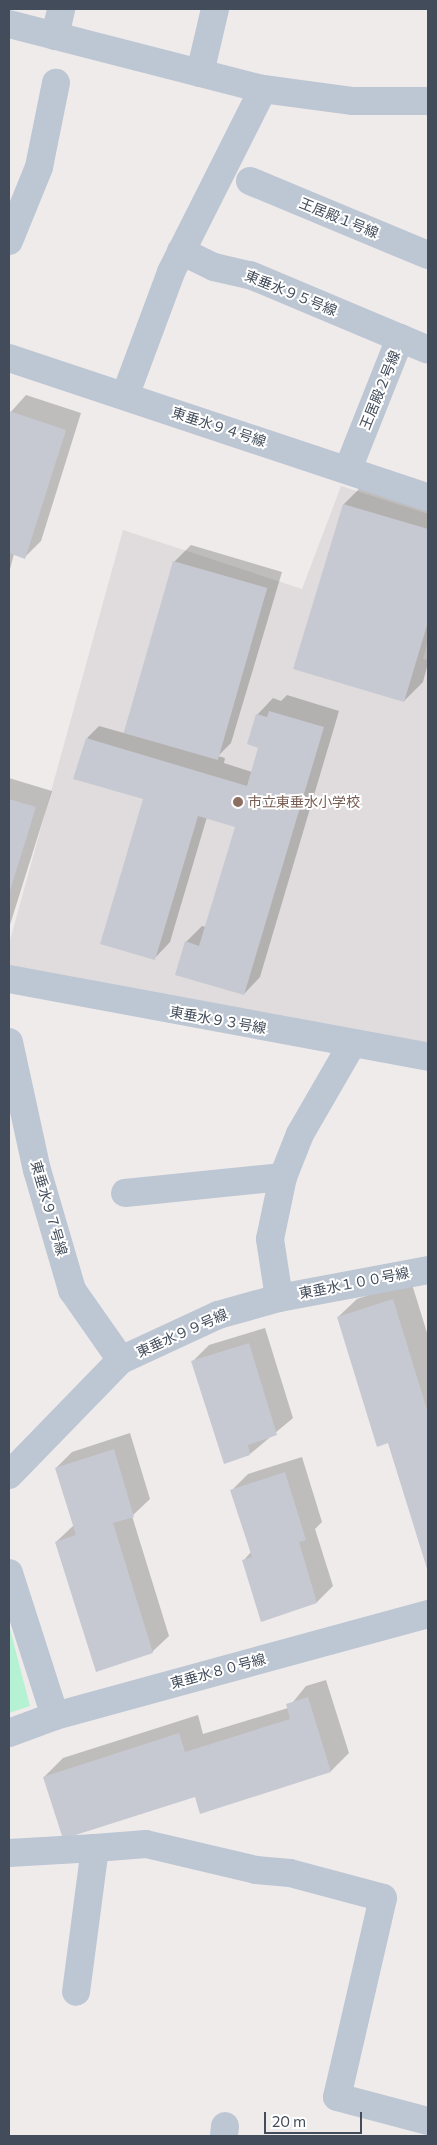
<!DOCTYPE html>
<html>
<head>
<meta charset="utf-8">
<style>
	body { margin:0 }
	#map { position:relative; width:437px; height:2145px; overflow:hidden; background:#efebeb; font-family:Commissioner,"Noto Sans JP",sans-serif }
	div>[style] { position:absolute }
	.education>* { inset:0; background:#e0dcdd }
	.green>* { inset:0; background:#b4f2d3 }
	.shadow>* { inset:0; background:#0003 }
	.building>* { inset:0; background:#c7c9d2; transform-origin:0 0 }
	.minor>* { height:28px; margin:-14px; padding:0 14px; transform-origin:14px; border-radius:14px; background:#bdc6d3 }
	.dots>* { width:14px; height:14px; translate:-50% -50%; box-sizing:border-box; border:2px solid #fff; border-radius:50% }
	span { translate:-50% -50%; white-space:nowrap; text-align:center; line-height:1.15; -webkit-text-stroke:4px #fff; paint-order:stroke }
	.street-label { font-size:14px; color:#424c5a }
	.education-label { font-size:14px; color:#785e54 }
	.left { translate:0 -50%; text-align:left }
	.frame { position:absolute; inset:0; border:10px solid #424c5a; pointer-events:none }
	.scale { position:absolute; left:264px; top:2112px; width:98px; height:22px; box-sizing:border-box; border:2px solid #424c5a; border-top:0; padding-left:6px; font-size:15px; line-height:18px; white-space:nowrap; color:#424c5a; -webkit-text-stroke:4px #fff; paint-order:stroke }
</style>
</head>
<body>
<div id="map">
	<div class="education">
		<i style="clip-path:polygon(341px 486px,428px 514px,428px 641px,423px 659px,428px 660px,428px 1044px,9px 970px,9px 944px,123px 530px,302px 589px)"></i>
	</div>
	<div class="green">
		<i style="clip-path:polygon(9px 1625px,30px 1706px,9px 1713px)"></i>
	</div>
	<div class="shadow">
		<i style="clip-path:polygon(26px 395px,81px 413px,41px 541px,25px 557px,14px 554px,9px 573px,9px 414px)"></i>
		<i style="clip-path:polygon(362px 486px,428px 506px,428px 663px,423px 682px,404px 701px,344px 504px)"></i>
		<i style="clip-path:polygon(191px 545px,282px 572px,231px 743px,218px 756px,225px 758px,224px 763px,252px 772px,260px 747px,257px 715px,273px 698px,281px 701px,287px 695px,339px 711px,260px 977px,244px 994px,186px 942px,202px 926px,206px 927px,236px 826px,207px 817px,170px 942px,154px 959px,145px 795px,87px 738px,99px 726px,124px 733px,175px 561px)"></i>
		<i style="clip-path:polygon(9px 778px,52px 791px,9px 928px)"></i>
		<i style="clip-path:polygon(411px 1281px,428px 1336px,428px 1569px,388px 1442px,338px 1317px,357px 1299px)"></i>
		<i style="clip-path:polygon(265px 1328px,293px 1418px,250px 1454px,193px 1361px,209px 1345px)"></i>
		<i style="clip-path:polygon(130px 1433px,150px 1499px,132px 1516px,169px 1636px,152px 1652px,56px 1542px,74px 1525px,56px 1468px,72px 1452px)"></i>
		<i style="clip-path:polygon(302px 1457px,322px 1522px,315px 1529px,333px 1586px,317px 1602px,261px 1620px,243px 1561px,251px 1552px,232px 1490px,248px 1474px)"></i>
		<i style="clip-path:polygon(326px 1680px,349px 1753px,331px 1771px,196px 1796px,44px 1777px,63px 1758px,198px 1715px,203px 1734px,288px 1708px,306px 1686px)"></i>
	</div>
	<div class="building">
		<i style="clip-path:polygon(9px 411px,66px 430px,25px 559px,9px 553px)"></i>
		<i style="clip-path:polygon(343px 504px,428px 529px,428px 622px,404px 702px,293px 669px)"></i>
		<i style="left:173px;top:561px;width:98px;height:179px;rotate:16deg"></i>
		<i style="clip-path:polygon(269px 711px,324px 727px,244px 995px,175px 975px,185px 941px,199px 946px,235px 827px,198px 816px,155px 960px,100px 944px,143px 799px,73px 779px,86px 738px,247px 786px,258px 748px,247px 744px,256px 714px,267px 717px)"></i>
		<i style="clip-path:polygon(9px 799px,36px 807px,9px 894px)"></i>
		<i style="clip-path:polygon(393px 1299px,428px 1413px,428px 1572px,388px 1443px,377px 1447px,337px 1317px)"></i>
		<i style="clip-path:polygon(249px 1343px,277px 1435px,248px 1445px,250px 1455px,224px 1464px,191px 1361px)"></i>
		<i style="clip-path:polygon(114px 1449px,134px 1517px,113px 1523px,153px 1653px,96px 1672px,55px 1542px,76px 1535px,55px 1468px)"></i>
		<i style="clip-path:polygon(285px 1472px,306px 1540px,299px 1542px,317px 1603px,261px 1622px,242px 1560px,252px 1557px,230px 1490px)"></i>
		<i style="clip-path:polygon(308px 1697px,331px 1772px,200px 1814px,195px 1797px,63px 1839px,43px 1777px,179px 1733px,185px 1752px,290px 1719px,286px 1704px)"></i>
	</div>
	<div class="minor">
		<i style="left:9px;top:24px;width:262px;rotate:14.4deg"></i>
		<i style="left:263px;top:89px;width:91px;rotate:7.6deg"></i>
		<i style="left:353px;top:101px;width:75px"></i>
		<i style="left:55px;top:36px;width:28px;rotate:-77deg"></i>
		<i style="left:200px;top:73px;width:66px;rotate:-76.8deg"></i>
		<i style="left:250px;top:181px;width:193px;rotate:22.6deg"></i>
		<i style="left:9px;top:241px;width:80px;rotate:-67.9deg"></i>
		<i style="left:39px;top:167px;width:86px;rotate:-78.6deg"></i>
		<i style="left:181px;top:251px;width:37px;rotate:26deg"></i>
		<i style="left:214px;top:267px;width:37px;rotate:13deg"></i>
		<i style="left:250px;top:275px;width:163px;rotate:22.8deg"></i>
		<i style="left:9px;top:358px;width:441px;rotate:18.4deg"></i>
		<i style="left:125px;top:396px;width:132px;rotate:-69.6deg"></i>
		<i style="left:171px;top:272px;width:205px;rotate:-63.3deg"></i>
		<i style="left:348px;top:469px;width:141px;rotate:-68.3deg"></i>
		<i style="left:400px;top:338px;width:30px;rotate:23deg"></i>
		<i style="left:9px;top:979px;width:426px;rotate:10.5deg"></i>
		<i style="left:9px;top:1042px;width:131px;rotate:77.7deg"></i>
		<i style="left:37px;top:1170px;width:125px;rotate:73.7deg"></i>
		<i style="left:72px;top:1290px;width:85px;rotate:55deg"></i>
		<i style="left:125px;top:1193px;width:159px;rotate:-5.8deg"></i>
		<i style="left:279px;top:1298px;width:60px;rotate:-98.7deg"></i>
		<i style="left:270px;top:1239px;width:63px;rotate:-78.2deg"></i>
		<i style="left:283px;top:1177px;width:46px;rotate:-68.4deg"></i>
		<i style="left:300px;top:1134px;width:104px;rotate:-60deg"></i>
		<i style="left:9px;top:1475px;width:161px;rotate:-45.8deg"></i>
		<i style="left:121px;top:1360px;width:107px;rotate:-24.9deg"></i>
		<i style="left:218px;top:1315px;width:63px;rotate:-15.6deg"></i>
		<i style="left:279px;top:1298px;width:152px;rotate:-10.6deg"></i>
		<i style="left:9px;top:1573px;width:150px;rotate:72.2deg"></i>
		<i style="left:9px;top:1733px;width:49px;rotate:-20.3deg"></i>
		<i style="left:55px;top:1716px;width:387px;rotate:-15.3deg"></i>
		<i style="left:95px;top:1848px;width:51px;rotate:-4.5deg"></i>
		<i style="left:146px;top:1844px;width:113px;rotate:13.3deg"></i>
		<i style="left:256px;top:1870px;width:34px;rotate:5deg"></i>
		<i style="left:290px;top:1873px;width:96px;rotate:15deg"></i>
		<i style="left:383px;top:1898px;width:204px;rotate:103deg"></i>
		<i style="left:337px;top:2097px;width:94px;rotate:14.8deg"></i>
		<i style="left:9px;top:1853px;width:86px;rotate:-3.3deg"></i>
		<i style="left:95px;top:1848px;width:145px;rotate:97.5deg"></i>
		<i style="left:224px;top:2136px;width:10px;rotate:-84deg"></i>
	</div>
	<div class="dots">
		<i style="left:238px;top:802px;background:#8d6e63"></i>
	</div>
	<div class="street-label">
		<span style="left:339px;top:218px;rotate:22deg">王居殿１号線</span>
		<span style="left:291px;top:293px;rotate:22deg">東垂水９５号線</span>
		<span style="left:380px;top:390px;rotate:-68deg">王居殿２号線</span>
		<span style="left:219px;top:427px;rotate:18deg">東垂水９４号線</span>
		<span style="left:218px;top:1020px;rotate:10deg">東垂水９３号線</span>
		<span style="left:49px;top:1208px;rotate:74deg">東垂水９７号線</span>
		<span style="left:354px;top:1283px;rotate:-11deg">東垂水１００号線</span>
		<span style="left:182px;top:1333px;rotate:-24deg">東垂水９９号線</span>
		<span style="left:218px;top:1671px;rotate:-15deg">東垂水８０号線</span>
	</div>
	<div class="education-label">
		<span class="left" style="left:248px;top:802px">市立東垂水小学校</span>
	</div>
	<div class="frame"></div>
	<div class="scale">20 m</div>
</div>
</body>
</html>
